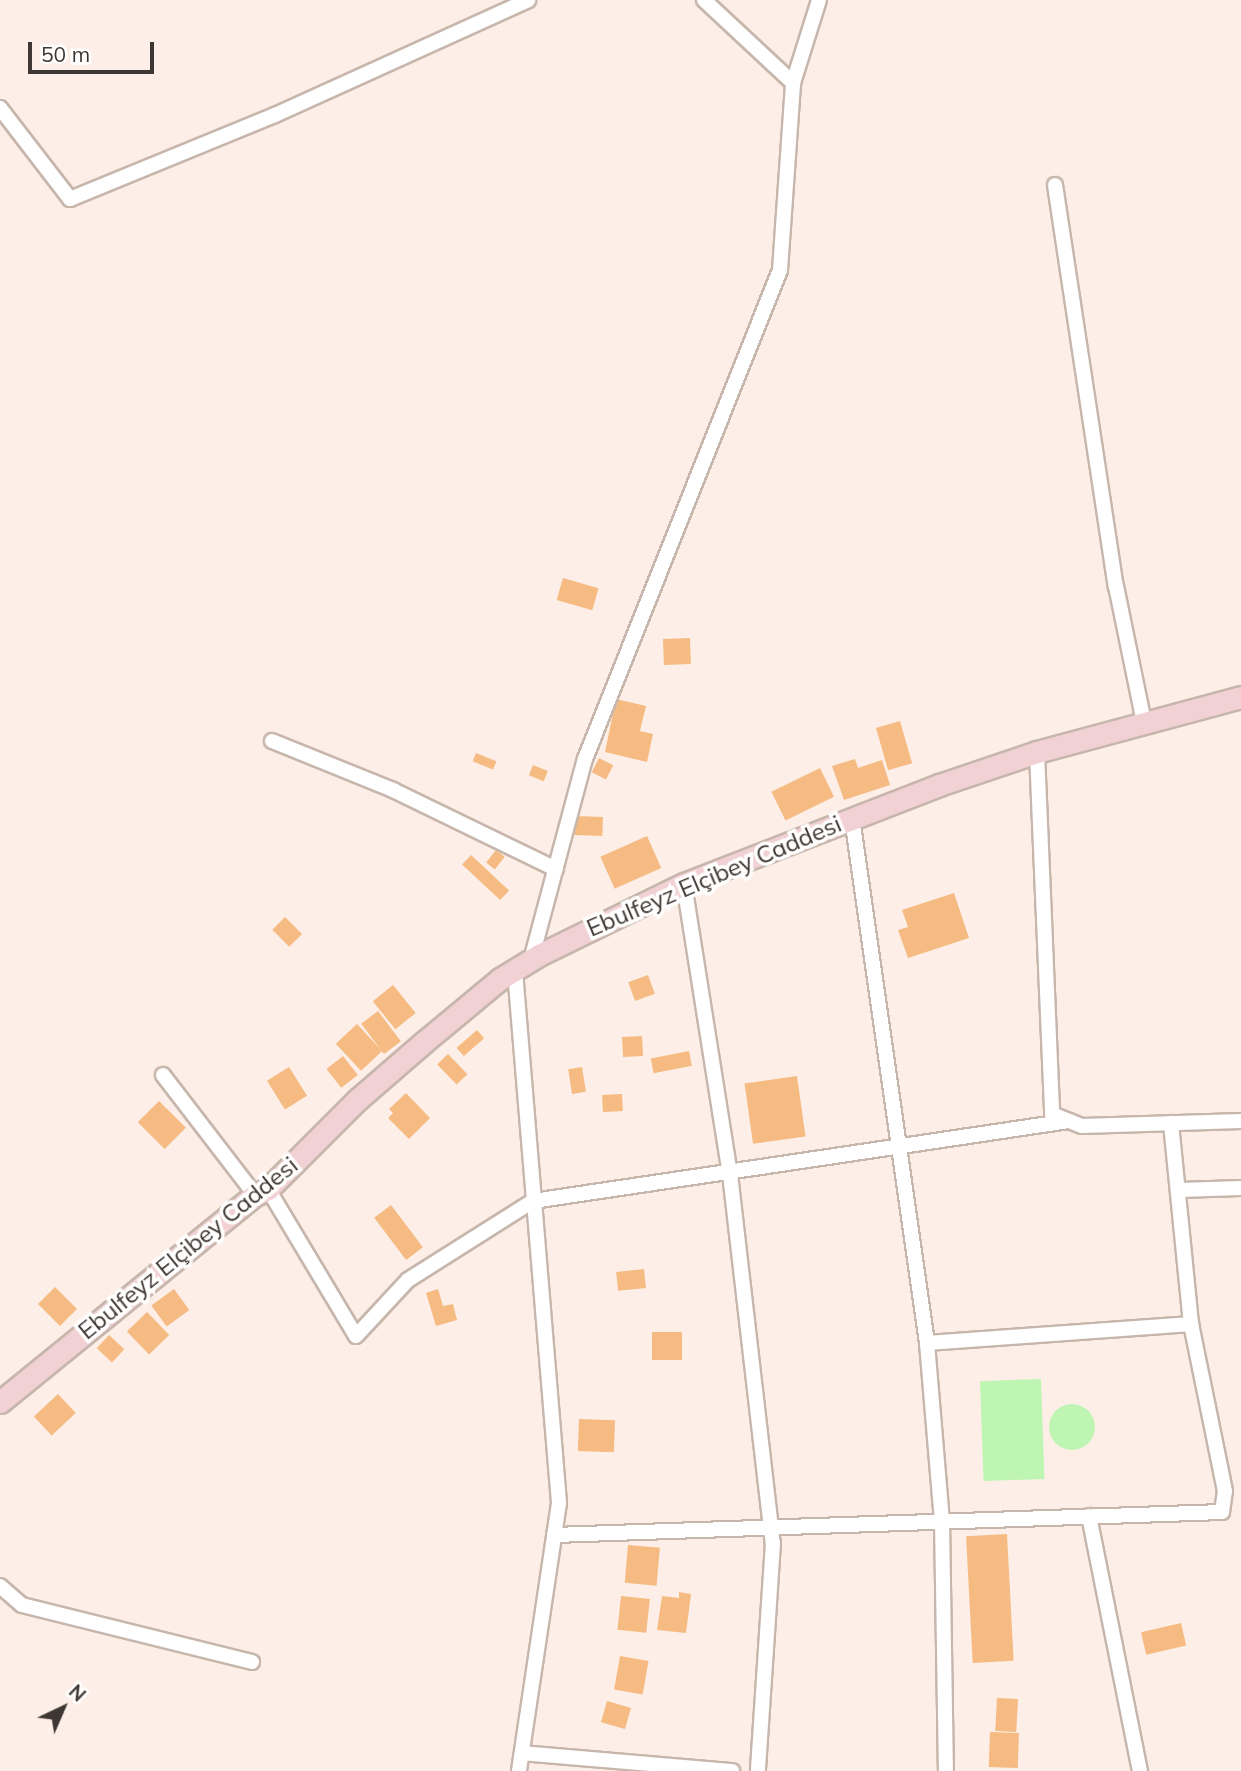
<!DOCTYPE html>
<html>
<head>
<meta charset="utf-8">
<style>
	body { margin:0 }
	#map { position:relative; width:1241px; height:1771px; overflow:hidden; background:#fdefe7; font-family:Mulish,sans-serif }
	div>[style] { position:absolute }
	.green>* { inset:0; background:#bff5b2; transform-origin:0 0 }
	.round { border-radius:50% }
	.building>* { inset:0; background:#f5bb82; transform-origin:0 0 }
	.roads { filter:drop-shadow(2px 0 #c7b6ac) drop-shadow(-2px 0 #c7b6ac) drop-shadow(0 2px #c7b6ac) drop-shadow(0 -2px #c7b6ac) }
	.street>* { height:14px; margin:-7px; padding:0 7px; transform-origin:7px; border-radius:7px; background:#fff }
	.secondary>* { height:21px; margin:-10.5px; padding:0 10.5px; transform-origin:10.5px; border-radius:10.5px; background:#f1d1d4 }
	span { translate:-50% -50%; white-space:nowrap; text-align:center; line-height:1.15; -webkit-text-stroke:7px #fff; paint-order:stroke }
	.street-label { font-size:24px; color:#3e3733 }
	.north { position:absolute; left:28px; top:1673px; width:70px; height:70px; -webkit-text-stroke:5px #fff; paint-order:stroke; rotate:44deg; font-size:19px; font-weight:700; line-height:28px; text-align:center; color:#3e3733 }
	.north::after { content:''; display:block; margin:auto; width:24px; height:32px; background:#3e3733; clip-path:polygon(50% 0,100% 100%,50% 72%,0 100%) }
	.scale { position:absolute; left:28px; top:42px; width:126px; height:32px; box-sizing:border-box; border:4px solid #3e3733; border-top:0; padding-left:9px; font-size:21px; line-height:24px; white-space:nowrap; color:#3e3733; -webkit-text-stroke:5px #fff; paint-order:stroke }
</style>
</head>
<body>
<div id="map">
	<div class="green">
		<i style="left:1041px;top:1379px;width:100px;height:61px;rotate:88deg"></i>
		<i class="round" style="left:1049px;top:1404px;width:46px;height:46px"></i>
	</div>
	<div class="building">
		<i style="left:563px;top:578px;width:37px;height:23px;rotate:16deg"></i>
		<i style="left:690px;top:638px;width:26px;height:27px;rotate:88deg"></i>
		<i style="clip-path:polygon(616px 699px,646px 706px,640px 731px,653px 734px,647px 762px,605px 752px)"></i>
		<i style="left:900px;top:721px;width:44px;height:25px;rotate:74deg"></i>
		<i style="left:476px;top:753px;width:22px;height:9px;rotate:22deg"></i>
		<i style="left:599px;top:758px;width:16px;height:16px;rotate:27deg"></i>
		<i style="clip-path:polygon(855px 759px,858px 768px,882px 760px,890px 785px,844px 800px,832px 766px)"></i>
		<i style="left:533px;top:765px;width:16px;height:11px;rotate:22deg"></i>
		<i style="left:820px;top:768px;width:32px;height:54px;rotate:64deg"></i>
		<i style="left:575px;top:816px;width:28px;height:19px;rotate:2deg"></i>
		<i style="left:647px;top:836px;width:35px;height:51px;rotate:66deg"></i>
		<i style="left:496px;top:850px;width:11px;height:16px;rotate:38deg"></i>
		<i style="left:471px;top:855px;width:52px;height:13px;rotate:43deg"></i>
		<i style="clip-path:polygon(954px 893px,969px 938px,908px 958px,898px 930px,908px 927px,902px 910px)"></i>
		<i style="left:285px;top:917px;width:24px;height:18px;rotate:45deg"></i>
		<i style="left:648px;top:975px;width:20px;height:21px;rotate:70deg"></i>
		<i style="left:393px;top:985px;width:36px;height:26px;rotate:51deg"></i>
		<i style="left:378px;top:1011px;width:38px;height:21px;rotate:53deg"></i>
		<i style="left:357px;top:1024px;width:37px;height:29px;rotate:47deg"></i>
		<i style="left:477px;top:1030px;width:11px;height:27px;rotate:49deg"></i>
		<i style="left:642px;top:1036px;width:20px;height:20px;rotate:87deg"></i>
		<i style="left:689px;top:1051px;width:15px;height:39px;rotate:79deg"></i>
		<i style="left:448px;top:1054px;width:28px;height:15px;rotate:46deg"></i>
		<i style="left:343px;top:1056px;width:24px;height:21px;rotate:52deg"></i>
		<i style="left:289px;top:1067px;width:34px;height:26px;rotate:58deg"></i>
		<i style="left:582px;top:1067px;width:25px;height:14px;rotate:81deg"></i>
		<i style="left:797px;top:1076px;width:61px;height:53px;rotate:82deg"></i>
		<i style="clip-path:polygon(406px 1093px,430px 1118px,409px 1139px,388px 1118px,393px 1113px,389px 1109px)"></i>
		<i style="left:622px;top:1094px;width:17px;height:20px;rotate:87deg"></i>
		<i style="left:159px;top:1101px;width:38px;height:30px;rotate:45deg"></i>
		<i style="left:391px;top:1205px;width:53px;height:21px;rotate:53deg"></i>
		<i style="left:644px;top:1269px;width:19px;height:28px;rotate:84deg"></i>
		<i style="left:55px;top:1287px;width:31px;height:24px;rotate:45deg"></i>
		<i style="left:174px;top:1289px;width:26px;height:28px;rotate:54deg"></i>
		<i style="clip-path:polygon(438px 1289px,443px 1306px,453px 1304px,457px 1320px,436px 1326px,426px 1293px)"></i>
		<i style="left:147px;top:1312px;width:32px;height:28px;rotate:46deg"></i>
		<i style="left:652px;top:1332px;width:30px;height:28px"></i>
		<i style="left:109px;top:1335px;width:21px;height:18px;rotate:43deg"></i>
		<i style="left:58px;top:1394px;width:26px;height:33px;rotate:47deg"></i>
		<i style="left:579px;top:1419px;width:36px;height:32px;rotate:2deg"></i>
		<i style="left:1007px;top:1534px;width:127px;height:41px;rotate:87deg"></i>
		<i style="left:628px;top:1545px;width:32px;height:38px;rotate:5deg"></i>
		<i style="clip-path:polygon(679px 1592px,691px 1594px,686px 1633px,657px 1630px,662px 1596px,679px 1598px)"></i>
		<i style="left:621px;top:1596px;width:29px;height:34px;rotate:6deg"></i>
		<i style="left:1181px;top:1623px;width:23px;height:41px;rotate:77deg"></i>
		<i style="left:620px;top:1656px;width:29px;height:34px;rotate:10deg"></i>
		<i style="left:997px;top:1698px;width:21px;height:33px;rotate:3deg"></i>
		<i style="left:607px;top:1701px;width:25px;height:22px;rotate:16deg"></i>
		<i style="left:990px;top:1732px;width:29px;height:35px;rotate:2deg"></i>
	</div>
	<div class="roads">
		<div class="street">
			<i style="left:704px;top:0;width:122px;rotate:43deg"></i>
			<i style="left:0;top:108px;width:115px;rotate:52.4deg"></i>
			<i style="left:70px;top:199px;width:222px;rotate:-22.3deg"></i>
			<i style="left:275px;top:115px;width:278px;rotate:-24.4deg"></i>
			<i style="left:1055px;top:185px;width:406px;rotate:81.4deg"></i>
			<i style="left:1116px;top:586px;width:139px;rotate:78.4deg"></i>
			<i style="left:272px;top:741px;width:131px;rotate:22deg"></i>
			<i style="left:393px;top:790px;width:181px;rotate:25.9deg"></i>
			<i style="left:1037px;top:752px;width:362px;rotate:87.6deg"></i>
			<i style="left:1052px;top:1114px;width:32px;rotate:22deg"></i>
			<i style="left:1082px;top:1126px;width:159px;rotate:-1.8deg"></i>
			<i style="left:852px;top:818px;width:530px;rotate:81.87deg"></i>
			<i style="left:927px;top:1343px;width:179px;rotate:85.2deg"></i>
			<i style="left:942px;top:1521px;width:250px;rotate:89.1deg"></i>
			<i style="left:684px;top:884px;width:294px;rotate:81deg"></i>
			<i style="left:730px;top:1174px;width:371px;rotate:83.4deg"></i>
			<i style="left:773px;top:1543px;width:228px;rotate:93.8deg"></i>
			<i style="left:531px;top:960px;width:208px;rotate:-75deg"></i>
			<i style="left:585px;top:759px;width:526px;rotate:-68.26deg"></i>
			<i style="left:780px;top:270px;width:187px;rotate:-86deg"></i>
			<i style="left:793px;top:83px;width:87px;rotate:-72.6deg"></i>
			<i style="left:515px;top:971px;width:534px;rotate:85.27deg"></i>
			<i style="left:559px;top:1503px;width:271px;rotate:98.5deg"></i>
			<i style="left:163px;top:1075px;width:151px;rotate:52.5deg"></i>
			<i style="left:268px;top:1189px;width:171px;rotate:59.1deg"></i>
			<i style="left:356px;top:1336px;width:76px;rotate:-47.1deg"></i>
			<i style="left:408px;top:1280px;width:148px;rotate:-32.3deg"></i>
			<i style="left:533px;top:1201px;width:542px;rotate:-8.49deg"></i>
			<i style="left:1179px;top:1190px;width:62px;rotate:-1.8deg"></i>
			<i style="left:927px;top:1343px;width:265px;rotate:-4.1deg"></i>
			<i style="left:1089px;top:1516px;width:260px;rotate:78.7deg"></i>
			<i style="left:554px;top:1535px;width:668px;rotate:-1.97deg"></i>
			<i style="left:1222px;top:1512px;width:21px;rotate:-82deg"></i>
			<i style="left:1225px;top:1491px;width:170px;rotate:-101.5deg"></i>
			<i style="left:1191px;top:1324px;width:202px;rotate:-95.7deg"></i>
			<i style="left:0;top:1586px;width:29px;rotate:41deg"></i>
			<i style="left:22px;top:1605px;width:237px;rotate:13.9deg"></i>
			<i style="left:522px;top:1753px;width:211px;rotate:4.9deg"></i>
		</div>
		<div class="secondary">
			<i style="left:0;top:1402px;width:328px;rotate:-39.1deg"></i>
			<i style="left:255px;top:1195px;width:14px;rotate:-25deg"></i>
			<i style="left:268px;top:1189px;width:126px;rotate:-45deg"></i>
			<i style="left:357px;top:1100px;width:89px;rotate:-40.9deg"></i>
			<i style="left:424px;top:1042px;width:99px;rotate:-39.7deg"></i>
			<i style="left:500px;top:979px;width:46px;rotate:-31.6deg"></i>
			<i style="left:539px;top:955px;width:161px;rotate:-26.1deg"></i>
			<i style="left:684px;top:884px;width:274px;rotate:-21.2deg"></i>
			<i style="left:939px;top:785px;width:103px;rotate:-18.6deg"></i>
			<i style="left:1037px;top:752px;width:211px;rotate:-15.1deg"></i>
		</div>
	</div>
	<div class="street-label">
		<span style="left:714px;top:876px;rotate:-23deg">Ebulfeyz Elçibey Caddesi</span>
		<span style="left:188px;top:1248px;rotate:-39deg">Ebulfeyz Elçibey Caddesi</span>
	</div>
	<div class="north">N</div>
	<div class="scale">50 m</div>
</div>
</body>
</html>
